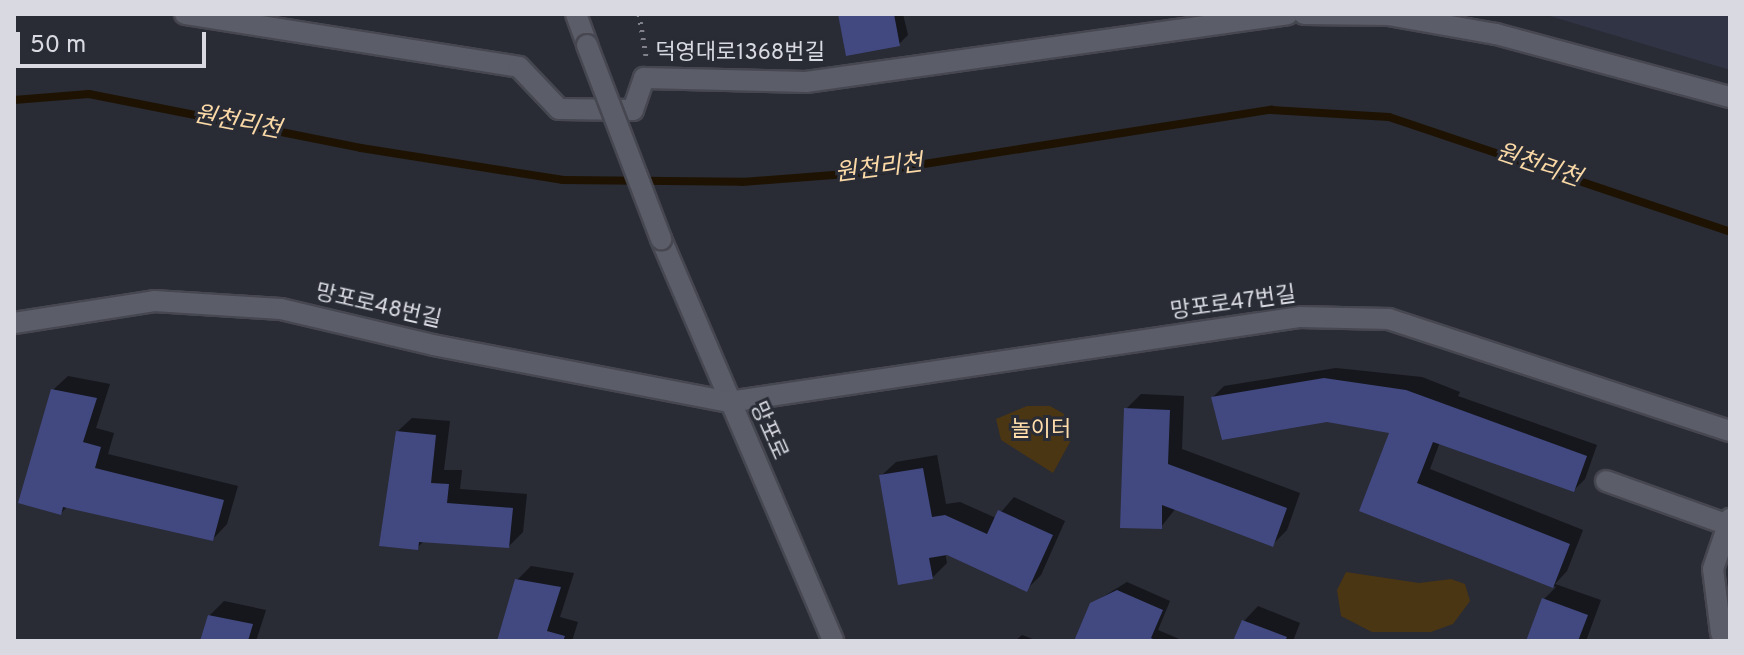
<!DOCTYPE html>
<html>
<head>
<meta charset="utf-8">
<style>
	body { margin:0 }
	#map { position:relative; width:1744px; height:655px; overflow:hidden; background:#292b35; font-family:Overpass,"Noto Sans KR",sans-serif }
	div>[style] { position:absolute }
	.built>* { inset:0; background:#313444 }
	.green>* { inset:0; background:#4b3613 }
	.shadow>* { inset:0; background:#0007 }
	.stream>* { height:8px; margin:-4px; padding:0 4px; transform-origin:4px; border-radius:4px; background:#1e1302 }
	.building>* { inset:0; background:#424880 }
	.path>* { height:5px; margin-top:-2.5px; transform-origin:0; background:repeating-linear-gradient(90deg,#80818a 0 2px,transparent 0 8px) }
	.roads { filter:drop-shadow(2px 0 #464750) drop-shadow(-2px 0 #464750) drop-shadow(0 2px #464750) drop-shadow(0 -2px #464750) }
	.minor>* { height:20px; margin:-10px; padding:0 10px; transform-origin:10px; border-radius:10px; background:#5b5d69 }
	.bridges { filter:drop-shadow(2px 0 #464750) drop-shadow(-2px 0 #464750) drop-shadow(0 2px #464750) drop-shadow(0 -2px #464750) }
	.minor-bridge>* { height:20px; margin:-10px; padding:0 10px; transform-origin:10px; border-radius:10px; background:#5b5d69 }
	span { translate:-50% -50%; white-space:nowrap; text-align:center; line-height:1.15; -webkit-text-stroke:6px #292b35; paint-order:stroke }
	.street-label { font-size:22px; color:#d9dae1 }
	.park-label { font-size:22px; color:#ffdeac }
	.water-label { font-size:24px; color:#fad9a7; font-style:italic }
	.frame { position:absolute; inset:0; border:16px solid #d9dae1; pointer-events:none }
	.scale { position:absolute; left:16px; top:32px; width:190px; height:36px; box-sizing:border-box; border:4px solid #d9dae1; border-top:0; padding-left:10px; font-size:24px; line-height:28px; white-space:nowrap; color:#d9dae1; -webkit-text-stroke:6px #292b35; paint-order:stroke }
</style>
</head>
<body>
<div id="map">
	<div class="built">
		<i style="clip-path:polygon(1544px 14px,1730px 14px,1730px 70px,1543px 14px)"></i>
	</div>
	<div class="green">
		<i style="clip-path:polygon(1027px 406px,1050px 406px,1064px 414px,1070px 442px,1053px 473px,1001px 440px,996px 419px)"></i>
		<i style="clip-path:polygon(1346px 572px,1419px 583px,1451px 579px,1465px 584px,1470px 601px,1453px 624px,1431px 632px,1372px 632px,1341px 616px,1337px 590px)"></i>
	</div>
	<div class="shadow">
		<i style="clip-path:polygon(840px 14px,903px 14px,908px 35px,899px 44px)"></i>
		<i style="clip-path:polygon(1336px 368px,1422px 377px,1460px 392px,1458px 396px,1597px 445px,1585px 479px,1574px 490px,1440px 442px,1430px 469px,1583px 530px,1567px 571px,1555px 584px,1601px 600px,1586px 641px,1528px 641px,1544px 599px,1556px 587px,1361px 510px,1395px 425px,1213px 397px,1224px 386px)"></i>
		<i style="clip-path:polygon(68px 376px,110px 384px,96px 428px,114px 433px,108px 454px,238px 486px,227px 524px,213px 539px,68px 506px,61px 513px,53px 390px)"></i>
		<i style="clip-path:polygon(1141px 394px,1184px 396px,1182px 449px,1300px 493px,1287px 530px,1273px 544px,1176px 508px,1161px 527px,1126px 409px)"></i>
		<i style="clip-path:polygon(412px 418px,450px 421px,444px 470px,462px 470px,460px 489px,527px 494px,523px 532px,509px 546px,425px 540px,417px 548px,397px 432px)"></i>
		<i style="clip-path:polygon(937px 455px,946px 504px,960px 502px,996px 518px,1014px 497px,1065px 521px,1041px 575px,1026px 590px,945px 552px,947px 563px,932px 578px,881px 476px,896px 462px)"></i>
		<i style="clip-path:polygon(531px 566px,574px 573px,560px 617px,578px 622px,572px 641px,499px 641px,517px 580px)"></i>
		<i style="clip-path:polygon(1127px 582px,1170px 601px,1158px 630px,1184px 641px,1077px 641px,1091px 604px)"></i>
		<i style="clip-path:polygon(224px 601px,266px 610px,256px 641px,202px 641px,209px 616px)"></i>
		<i style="clip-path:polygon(1258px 606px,1300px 623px,1293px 641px,1236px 641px,1244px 621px)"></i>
		<i style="clip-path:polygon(1022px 635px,1038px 641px,1015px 641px)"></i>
	</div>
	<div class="stream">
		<i style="left:14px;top:100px;width:75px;rotate:-4.6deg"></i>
		<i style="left:89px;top:94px;width:277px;rotate:11.2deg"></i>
		<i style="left:361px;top:148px;width:205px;rotate:9deg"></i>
		<i style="left:563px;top:180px;width:179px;rotate:0.6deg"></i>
		<i style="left:742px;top:182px;width:131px;rotate:-4.4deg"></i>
		<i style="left:873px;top:172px;width:403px;rotate:-8.9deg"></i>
		<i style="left:1271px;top:110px;width:118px;rotate:3.4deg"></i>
		<i style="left:1389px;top:117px;width:360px;rotate:18.6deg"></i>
	</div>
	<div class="building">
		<i style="clip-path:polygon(838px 14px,894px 14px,900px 46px,846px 56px)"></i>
		<i style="clip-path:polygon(1324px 378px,1406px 390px,1587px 456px,1574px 492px,1433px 442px,1417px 483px,1570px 544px,1553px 588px,1359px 511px,1389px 433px,1327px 422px,1222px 440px,1211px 397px)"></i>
		<i style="clip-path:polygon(51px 389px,97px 398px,83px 442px,101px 447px,95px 468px,224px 500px,213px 541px,63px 507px,61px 515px,18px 503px)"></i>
		<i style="clip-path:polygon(1124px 408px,1170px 410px,1168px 464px,1287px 508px,1273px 547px,1162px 505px,1162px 529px,1120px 528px)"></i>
		<i style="clip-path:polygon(396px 431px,436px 435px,431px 483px,449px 484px,447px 503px,513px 508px,509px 548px,419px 542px,418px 550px,379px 546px)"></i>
		<i style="clip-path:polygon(923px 468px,932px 517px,945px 515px,987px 534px,998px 510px,1053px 535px,1027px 592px,947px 555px,929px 558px,933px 579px,898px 585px,879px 475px)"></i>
		<i style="clip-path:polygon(515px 579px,561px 587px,547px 631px,565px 636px,563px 641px,497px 641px)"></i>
		<i style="clip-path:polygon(1117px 590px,1163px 610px,1151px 638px,1157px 641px,1074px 641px,1090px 603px)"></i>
		<i style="clip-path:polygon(1542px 598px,1588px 615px,1578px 641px,1526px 641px)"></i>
		<i style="clip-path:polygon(208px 615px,253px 624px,248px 641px,200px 641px)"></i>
		<i style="clip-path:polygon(1242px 620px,1287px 637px,1285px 641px,1233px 641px)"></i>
	</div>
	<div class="path">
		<i style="left:639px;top:14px;width:43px;rotate:80.5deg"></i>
	</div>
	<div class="roads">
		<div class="minor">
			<i style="left:185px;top:14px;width:338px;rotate:9deg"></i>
			<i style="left:519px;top:67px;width:58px;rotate:46.4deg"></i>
			<i style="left:559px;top:109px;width:74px;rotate:0.8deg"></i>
			<i style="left:633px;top:110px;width:34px;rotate:-71deg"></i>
			<i style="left:644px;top:78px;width:162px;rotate:1.4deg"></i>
			<i style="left:806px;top:82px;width:486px;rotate:-8deg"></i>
			<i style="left:576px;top:14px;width:33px;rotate:70deg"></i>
			<i style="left:1304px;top:14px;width:84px;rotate:0.7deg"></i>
			<i style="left:1388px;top:15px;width:110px;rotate:10deg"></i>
			<i style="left:1496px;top:34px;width:242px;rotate:15.1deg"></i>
			<i style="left:661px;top:239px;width:437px;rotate:66.8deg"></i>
			<i style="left:14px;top:323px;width:142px;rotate:-8.9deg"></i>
			<i style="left:154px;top:301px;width:127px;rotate:3.6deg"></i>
			<i style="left:281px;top:309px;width:156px;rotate:13.3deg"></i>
			<i style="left:433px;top:345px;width:301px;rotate:10.9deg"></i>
			<i style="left:729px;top:402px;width:576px;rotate:-8.48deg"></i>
			<i style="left:1299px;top:317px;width:90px;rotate:1.3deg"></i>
			<i style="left:1389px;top:319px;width:359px;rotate:18.2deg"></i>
			<i style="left:1606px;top:481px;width:130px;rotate:19.8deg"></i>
			<i style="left:1721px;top:633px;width:64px;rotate:-97.1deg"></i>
			<i style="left:1713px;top:569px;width:53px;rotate:-71.2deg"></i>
		</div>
	</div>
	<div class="bridges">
		<div class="minor-bridge">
			<i style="left:587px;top:45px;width:208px;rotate:69.1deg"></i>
		</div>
	</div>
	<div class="street-label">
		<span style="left:740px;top:54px">덕영대로1368번길</span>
		<span style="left:1233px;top:304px;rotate:-8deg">망포로47번길</span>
		<span style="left:378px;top:307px;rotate:13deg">망포로48번길</span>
		<span style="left:768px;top:431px;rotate:66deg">망포로</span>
	</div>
	<div class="park-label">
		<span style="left:1041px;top:431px">놀이터</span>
	</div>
	<div class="water-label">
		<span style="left:237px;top:124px;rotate:11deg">원천리천</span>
		<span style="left:1538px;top:167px;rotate:19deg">원천리천</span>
		<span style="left:879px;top:170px;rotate:-7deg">원천리천</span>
	</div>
	<div class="frame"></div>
	<div class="scale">50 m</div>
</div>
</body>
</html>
